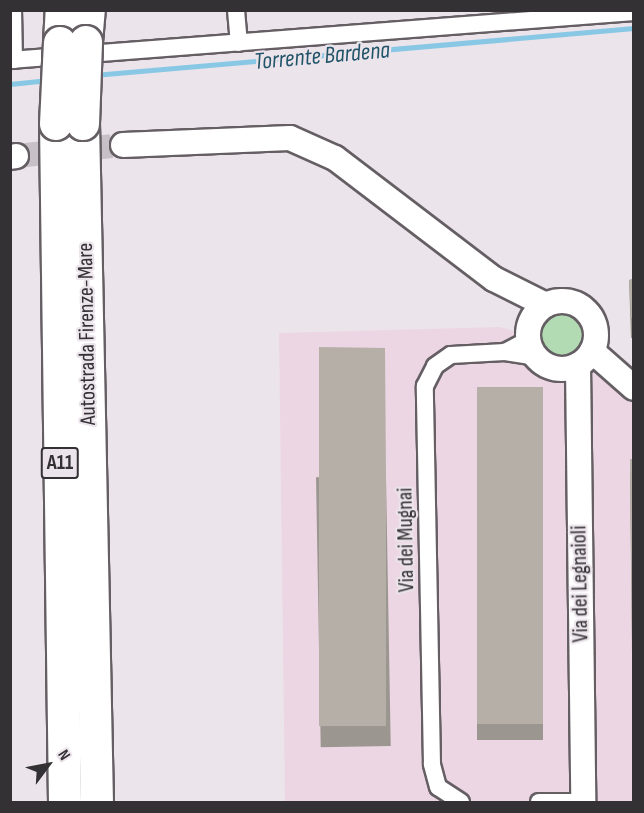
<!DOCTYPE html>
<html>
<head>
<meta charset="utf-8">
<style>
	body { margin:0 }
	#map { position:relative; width:644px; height:813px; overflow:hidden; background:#ece4eb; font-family:"Sofia Sans Condensed",sans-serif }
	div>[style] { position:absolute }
	.industrial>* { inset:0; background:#ecd6e3 }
	.green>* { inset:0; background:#b2dbb4 }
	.round { border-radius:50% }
	.stream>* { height:5px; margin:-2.5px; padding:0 2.5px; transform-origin:2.5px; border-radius:2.5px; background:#89c8e5 }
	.secondary-tunnel>* { height:24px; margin-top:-12px; transform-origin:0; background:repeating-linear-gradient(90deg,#c7c0c6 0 24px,transparent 0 36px) }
	.roads { filter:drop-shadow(2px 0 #655f64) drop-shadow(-2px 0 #655f64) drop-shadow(0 2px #655f64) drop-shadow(0 -2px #655f64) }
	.street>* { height:16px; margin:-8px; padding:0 8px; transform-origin:8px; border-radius:8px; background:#fff }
	.secondary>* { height:24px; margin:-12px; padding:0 12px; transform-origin:12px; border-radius:12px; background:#fff }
	.secondary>.ring { margin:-12px; padding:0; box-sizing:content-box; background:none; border:24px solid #fff; border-radius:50% }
	.highway>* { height:32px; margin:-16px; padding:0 16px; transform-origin:16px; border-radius:16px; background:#fff }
	.bridges { filter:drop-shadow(2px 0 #655f64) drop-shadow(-2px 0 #655f64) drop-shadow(0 2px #655f64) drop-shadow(0 -2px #655f64) }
	.highway-bridge>* { height:32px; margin:-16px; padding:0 16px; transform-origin:16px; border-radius:16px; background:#fff }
	.wall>* { inset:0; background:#9c9690; transform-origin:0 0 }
	.building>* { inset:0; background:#b5afa8; transform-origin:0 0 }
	span { translate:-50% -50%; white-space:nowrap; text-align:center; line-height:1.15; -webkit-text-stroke:4.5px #ece4eb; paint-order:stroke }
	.shield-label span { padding:2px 4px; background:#ece4eb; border:2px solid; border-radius:4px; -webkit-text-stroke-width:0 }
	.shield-label { font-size:21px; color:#333133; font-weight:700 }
	.street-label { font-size:22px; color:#333133 }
	.water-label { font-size:24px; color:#225469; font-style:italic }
	.frame { position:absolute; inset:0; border:12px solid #333133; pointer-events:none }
	.north { position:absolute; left:18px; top:735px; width:60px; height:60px; -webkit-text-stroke:4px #ece4eb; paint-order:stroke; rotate:58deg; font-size:16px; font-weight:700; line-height:24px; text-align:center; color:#333133 }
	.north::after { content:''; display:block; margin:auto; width:21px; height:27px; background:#333133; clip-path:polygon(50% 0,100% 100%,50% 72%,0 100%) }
</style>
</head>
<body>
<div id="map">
	<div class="industrial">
		<i style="clip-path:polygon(500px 327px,633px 366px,633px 802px,285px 802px,279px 333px)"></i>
	</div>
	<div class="green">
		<i class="round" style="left:540px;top:313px;width:44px;height:44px"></i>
	</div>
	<div class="stream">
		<i style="left:94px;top:75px;width:542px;rotate:-4.97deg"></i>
		<i style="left:10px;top:84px;width:39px;rotate:-6deg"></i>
	</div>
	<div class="secondary-tunnel">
		<i style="left:16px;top:156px;width:108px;rotate:-5.9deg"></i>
	</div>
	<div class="roads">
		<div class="street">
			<i style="left:13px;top:10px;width:50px;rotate:88.9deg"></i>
			<i style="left:236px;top:10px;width:33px;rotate:85deg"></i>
			<i style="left:10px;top:60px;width:626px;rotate:-4.4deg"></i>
			<i style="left:505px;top:352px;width:31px;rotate:9deg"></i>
			<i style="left:461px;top:802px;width:27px;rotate:-147deg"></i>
			<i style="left:438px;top:787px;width:24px;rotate:-105deg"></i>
			<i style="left:432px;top:764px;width:378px;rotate:-91.1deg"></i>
			<i style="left:425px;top:386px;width:22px;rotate:-63deg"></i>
			<i style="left:435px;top:366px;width:19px;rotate:-35deg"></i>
			<i style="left:451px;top:355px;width:54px;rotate:-3.2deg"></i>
			<i style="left:505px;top:352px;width:26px;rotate:-28deg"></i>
			<i style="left:539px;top:802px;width:44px"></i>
		</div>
		<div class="secondary">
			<i style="left:123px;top:145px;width:167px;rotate:-2.4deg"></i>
			<i style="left:290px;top:138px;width:49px;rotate:24deg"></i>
			<i style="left:335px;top:158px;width:200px;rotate:37.3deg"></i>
			<i style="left:494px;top:279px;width:58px;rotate:26.6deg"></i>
			<i style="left:10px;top:157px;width:6px;rotate:-9deg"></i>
			<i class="ring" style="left:528px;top:301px;width:44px;height:44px"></i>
			<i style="left:592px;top:351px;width:56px;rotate:41.4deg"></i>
			<i style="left:578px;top:365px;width:437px;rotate:89.3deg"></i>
		</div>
		<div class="highway">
			<i style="left:86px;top:42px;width:32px;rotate:-85deg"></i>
			<i style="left:60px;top:43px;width:33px;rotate:-87deg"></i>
			<i style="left:56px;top:124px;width:678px;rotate:89.24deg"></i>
			<i style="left:83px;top:124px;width:678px;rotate:88.82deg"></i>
		</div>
	</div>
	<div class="bridges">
		<div class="highway-bridge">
			<i style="left:56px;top:124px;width:81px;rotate:-87.2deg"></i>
			<i style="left:83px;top:124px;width:82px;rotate:-87.9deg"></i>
		</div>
	</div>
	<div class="wall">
		<i style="clip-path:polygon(633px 279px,633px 338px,631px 338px,629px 280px)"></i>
		<i style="left:477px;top:387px;width:66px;height:353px"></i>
		<i style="clip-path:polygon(633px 459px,633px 745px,630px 474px)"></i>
		<i style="left:386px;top:476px;width:270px;height:70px;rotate:89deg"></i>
	</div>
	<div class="building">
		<i style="clip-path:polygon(633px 279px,633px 318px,631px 318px,629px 280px)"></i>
		<i style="clip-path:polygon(319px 347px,385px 348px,386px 476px,319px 476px,319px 481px)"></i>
		<i style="left:477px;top:387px;width:66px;height:337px"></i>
		<i style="clip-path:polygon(630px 459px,633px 459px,633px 729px)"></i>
		<i style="left:319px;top:476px;width:67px;height:250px"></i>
	</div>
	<div class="shield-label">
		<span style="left:60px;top:463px">A11</span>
	</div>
	<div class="street-label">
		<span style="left:87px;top:334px;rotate:-91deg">Autostrada Firenze-Mare</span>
		<span style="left:406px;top:540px;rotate:-91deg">Via dei Mugnai</span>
		<span style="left:580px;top:584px;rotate:-91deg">Via dei Legnaioli</span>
	</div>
	<div class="water-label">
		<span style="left:322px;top:56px;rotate:-5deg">Torrente Bardena</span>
	</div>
	<div class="frame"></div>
	<div class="north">N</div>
</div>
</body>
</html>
